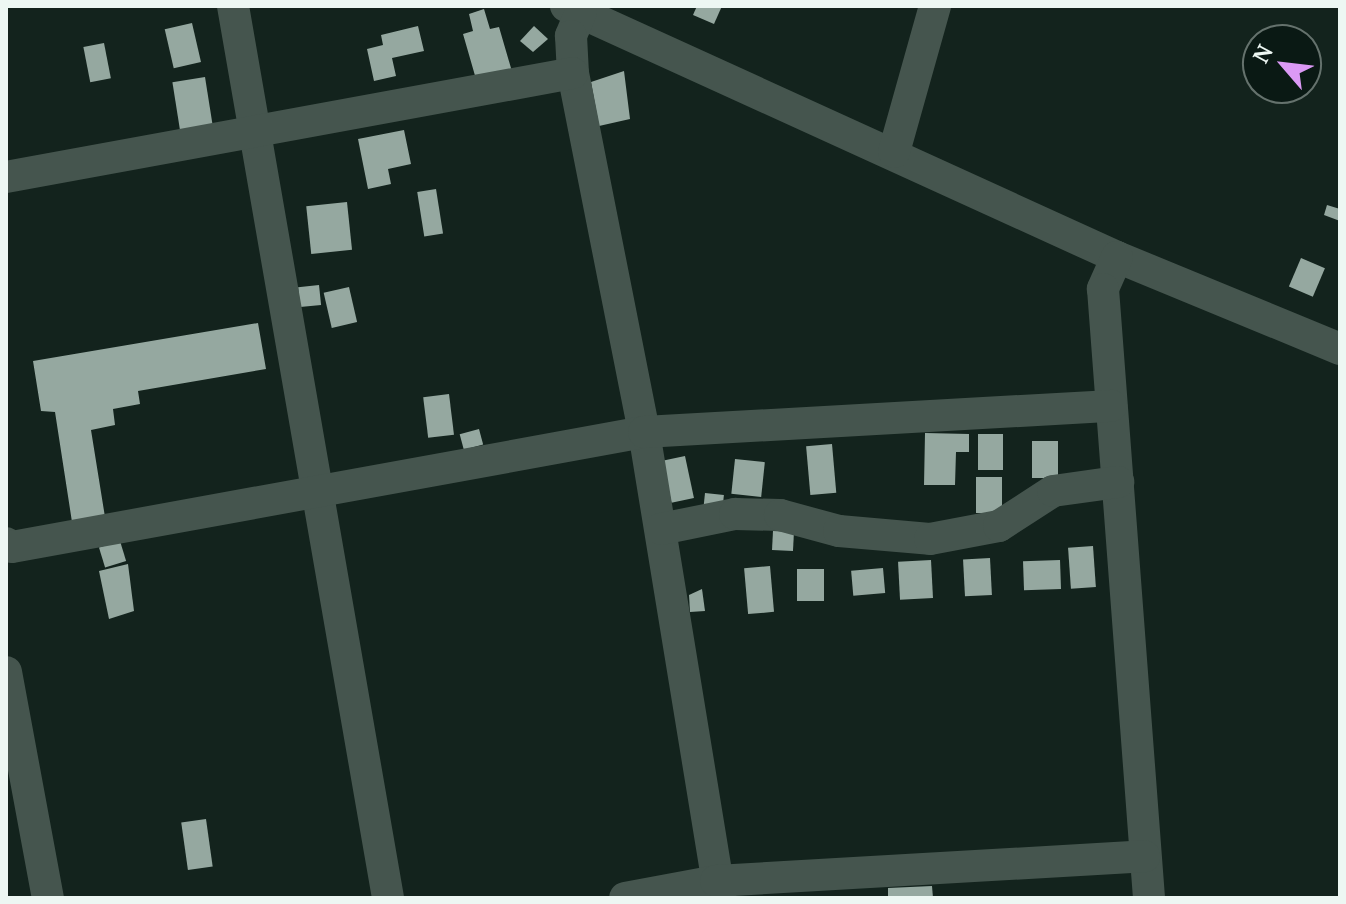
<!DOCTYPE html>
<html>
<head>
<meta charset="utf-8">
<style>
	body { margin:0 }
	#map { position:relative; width:1346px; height:904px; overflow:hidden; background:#13231d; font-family:"PT Serif",serif }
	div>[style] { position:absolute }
	.building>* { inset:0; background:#95a8a0; transform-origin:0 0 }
	.minor>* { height:32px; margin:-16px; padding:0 16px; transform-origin:16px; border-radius:16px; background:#45554e }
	span { translate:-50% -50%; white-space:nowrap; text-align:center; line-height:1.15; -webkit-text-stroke:8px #0a1914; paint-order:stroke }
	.frame { position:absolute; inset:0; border:8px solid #edf7f3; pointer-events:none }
	.north { position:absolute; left:1242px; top:24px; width:80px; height:80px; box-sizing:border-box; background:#0a1914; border:2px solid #65726d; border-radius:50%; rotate:298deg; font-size:22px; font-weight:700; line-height:32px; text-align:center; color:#edf7f3 }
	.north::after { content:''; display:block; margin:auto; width:28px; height:36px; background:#db99f5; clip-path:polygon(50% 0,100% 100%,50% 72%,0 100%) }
</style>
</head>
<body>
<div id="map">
	<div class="building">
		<i style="clip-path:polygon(697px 6px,722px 6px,714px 24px,693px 15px)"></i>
		<i style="clip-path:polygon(484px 9px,490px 29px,499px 27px,513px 75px,478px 86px,463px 34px,473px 31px,469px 14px)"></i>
		<i style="left:192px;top:23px;width:40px;height:28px;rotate:77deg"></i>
		<i style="clip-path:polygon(418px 26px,424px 51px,392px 58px,396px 76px,374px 81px,367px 49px,383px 45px,381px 35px)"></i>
		<i style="clip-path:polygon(534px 26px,548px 39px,533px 52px,520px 41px)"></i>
		<i style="left:104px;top:43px;width:36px;height:21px;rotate:79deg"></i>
		<i style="clip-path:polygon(624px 71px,630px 119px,599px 126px,591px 82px)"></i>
		<i style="left:205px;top:77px;width:57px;height:33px;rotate:81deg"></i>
		<i style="clip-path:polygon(404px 130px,411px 164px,388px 169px,391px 184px,368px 189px,358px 139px)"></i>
		<i style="left:436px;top:189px;width:45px;height:19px;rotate:81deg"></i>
		<i style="left:347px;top:202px;width:48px;height:41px;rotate:84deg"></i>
		<i style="clip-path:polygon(1327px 205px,1340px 209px,1340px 221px,1324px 215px)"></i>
		<i style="left:1301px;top:258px;width:26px;height:31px;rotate:23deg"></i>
		<i style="left:319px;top:285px;width:20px;height:21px;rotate:84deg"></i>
		<i style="left:349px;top:287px;width:36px;height:26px;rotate:77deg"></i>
		<i style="clip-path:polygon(258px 323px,266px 369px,138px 391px,140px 404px,113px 409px,115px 425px,91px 430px,105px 517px,72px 522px,55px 412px,41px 411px,33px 361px)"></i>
		<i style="left:449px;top:394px;width:41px;height:26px;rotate:83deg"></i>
		<i style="left:479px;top:429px;width:16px;height:20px;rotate:75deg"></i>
		<i style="clip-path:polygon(925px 433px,969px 434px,969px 452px,956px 452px,955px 485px,924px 485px)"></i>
		<i style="left:978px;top:434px;width:25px;height:36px"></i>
		<i style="left:1032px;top:441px;width:26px;height:37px"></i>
		<i style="left:832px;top:444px;width:49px;height:26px;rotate:85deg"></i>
		<i style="left:685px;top:456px;width:43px;height:23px;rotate:78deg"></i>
		<i style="left:735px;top:459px;width:30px;height:35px;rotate:6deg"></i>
		<i style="left:976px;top:477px;width:26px;height:36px"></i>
		<i style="left:705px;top:493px;width:19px;height:17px;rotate:6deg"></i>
		<i style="left:773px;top:531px;width:21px;height:19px;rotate:3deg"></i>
		<i style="left:120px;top:541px;width:21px;height:22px;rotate:73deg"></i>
		<i style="left:1093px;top:546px;width:41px;height:25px;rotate:86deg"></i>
		<i style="left:990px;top:558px;width:37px;height:27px;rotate:87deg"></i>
		<i style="left:931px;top:560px;width:38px;height:33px;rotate:87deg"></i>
		<i style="left:1060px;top:560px;width:29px;height:37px;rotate:88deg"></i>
		<i style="clip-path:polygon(128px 564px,134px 611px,109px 619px,99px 571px)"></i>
		<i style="left:770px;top:566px;width:46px;height:26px;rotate:85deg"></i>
		<i style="left:883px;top:568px;width:25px;height:32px;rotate:85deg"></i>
		<i style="left:797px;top:569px;width:27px;height:32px"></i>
		<i style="clip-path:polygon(702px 589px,705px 611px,690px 612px,689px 595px)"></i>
		<i style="left:206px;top:819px;width:48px;height:25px;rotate:82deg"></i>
		<i style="clip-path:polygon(932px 886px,933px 898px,888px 898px,888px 888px)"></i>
	</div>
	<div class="minor">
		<i style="left:233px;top:6px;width:905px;rotate:80.14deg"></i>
		<i style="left:566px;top:6px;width:605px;rotate:24.49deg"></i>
		<i style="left:1117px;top:257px;width:241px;rotate:22.4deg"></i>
		<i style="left:581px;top:12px;width:26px;rotate:113deg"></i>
		<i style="left:571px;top:36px;width:37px;rotate:87deg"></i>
		<i style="left:573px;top:73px;width:366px;rotate:78.8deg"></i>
		<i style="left:644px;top:432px;width:472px;rotate:80.7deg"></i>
		<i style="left:894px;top:152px;width:152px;rotate:-74.3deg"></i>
		<i style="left:6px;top:177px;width:576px;rotate:-10.39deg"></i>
		<i style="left:1117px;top:257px;width:35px;rotate:114deg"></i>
		<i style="left:1103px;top:289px;width:611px;rotate:85.68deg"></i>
		<i style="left:661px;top:529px;width:76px;rotate:-11.5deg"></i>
		<i style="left:735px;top:514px;width:45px;rotate:1.3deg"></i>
		<i style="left:780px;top:515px;width:61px;rotate:15.2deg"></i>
		<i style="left:839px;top:531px;width:91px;rotate:5deg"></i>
		<i style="left:930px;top:539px;width:70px;rotate:-10.7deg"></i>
		<i style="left:999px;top:526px;width:64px;rotate:-32.9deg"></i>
		<i style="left:1053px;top:491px;width:66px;rotate:-7.9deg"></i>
		<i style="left:6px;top:543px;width:7px;rotate:34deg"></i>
		<i style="left:12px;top:547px;width:642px;rotate:-10.31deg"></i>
		<i style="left:644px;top:432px;width:468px;rotate:-3.2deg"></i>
		<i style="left:6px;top:672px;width:230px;rotate:79.5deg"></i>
		<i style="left:625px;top:898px;width:93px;rotate:-10.6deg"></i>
		<i style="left:716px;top:881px;width:429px;rotate:-3.3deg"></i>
	</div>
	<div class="frame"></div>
	<div class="north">N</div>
</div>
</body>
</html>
